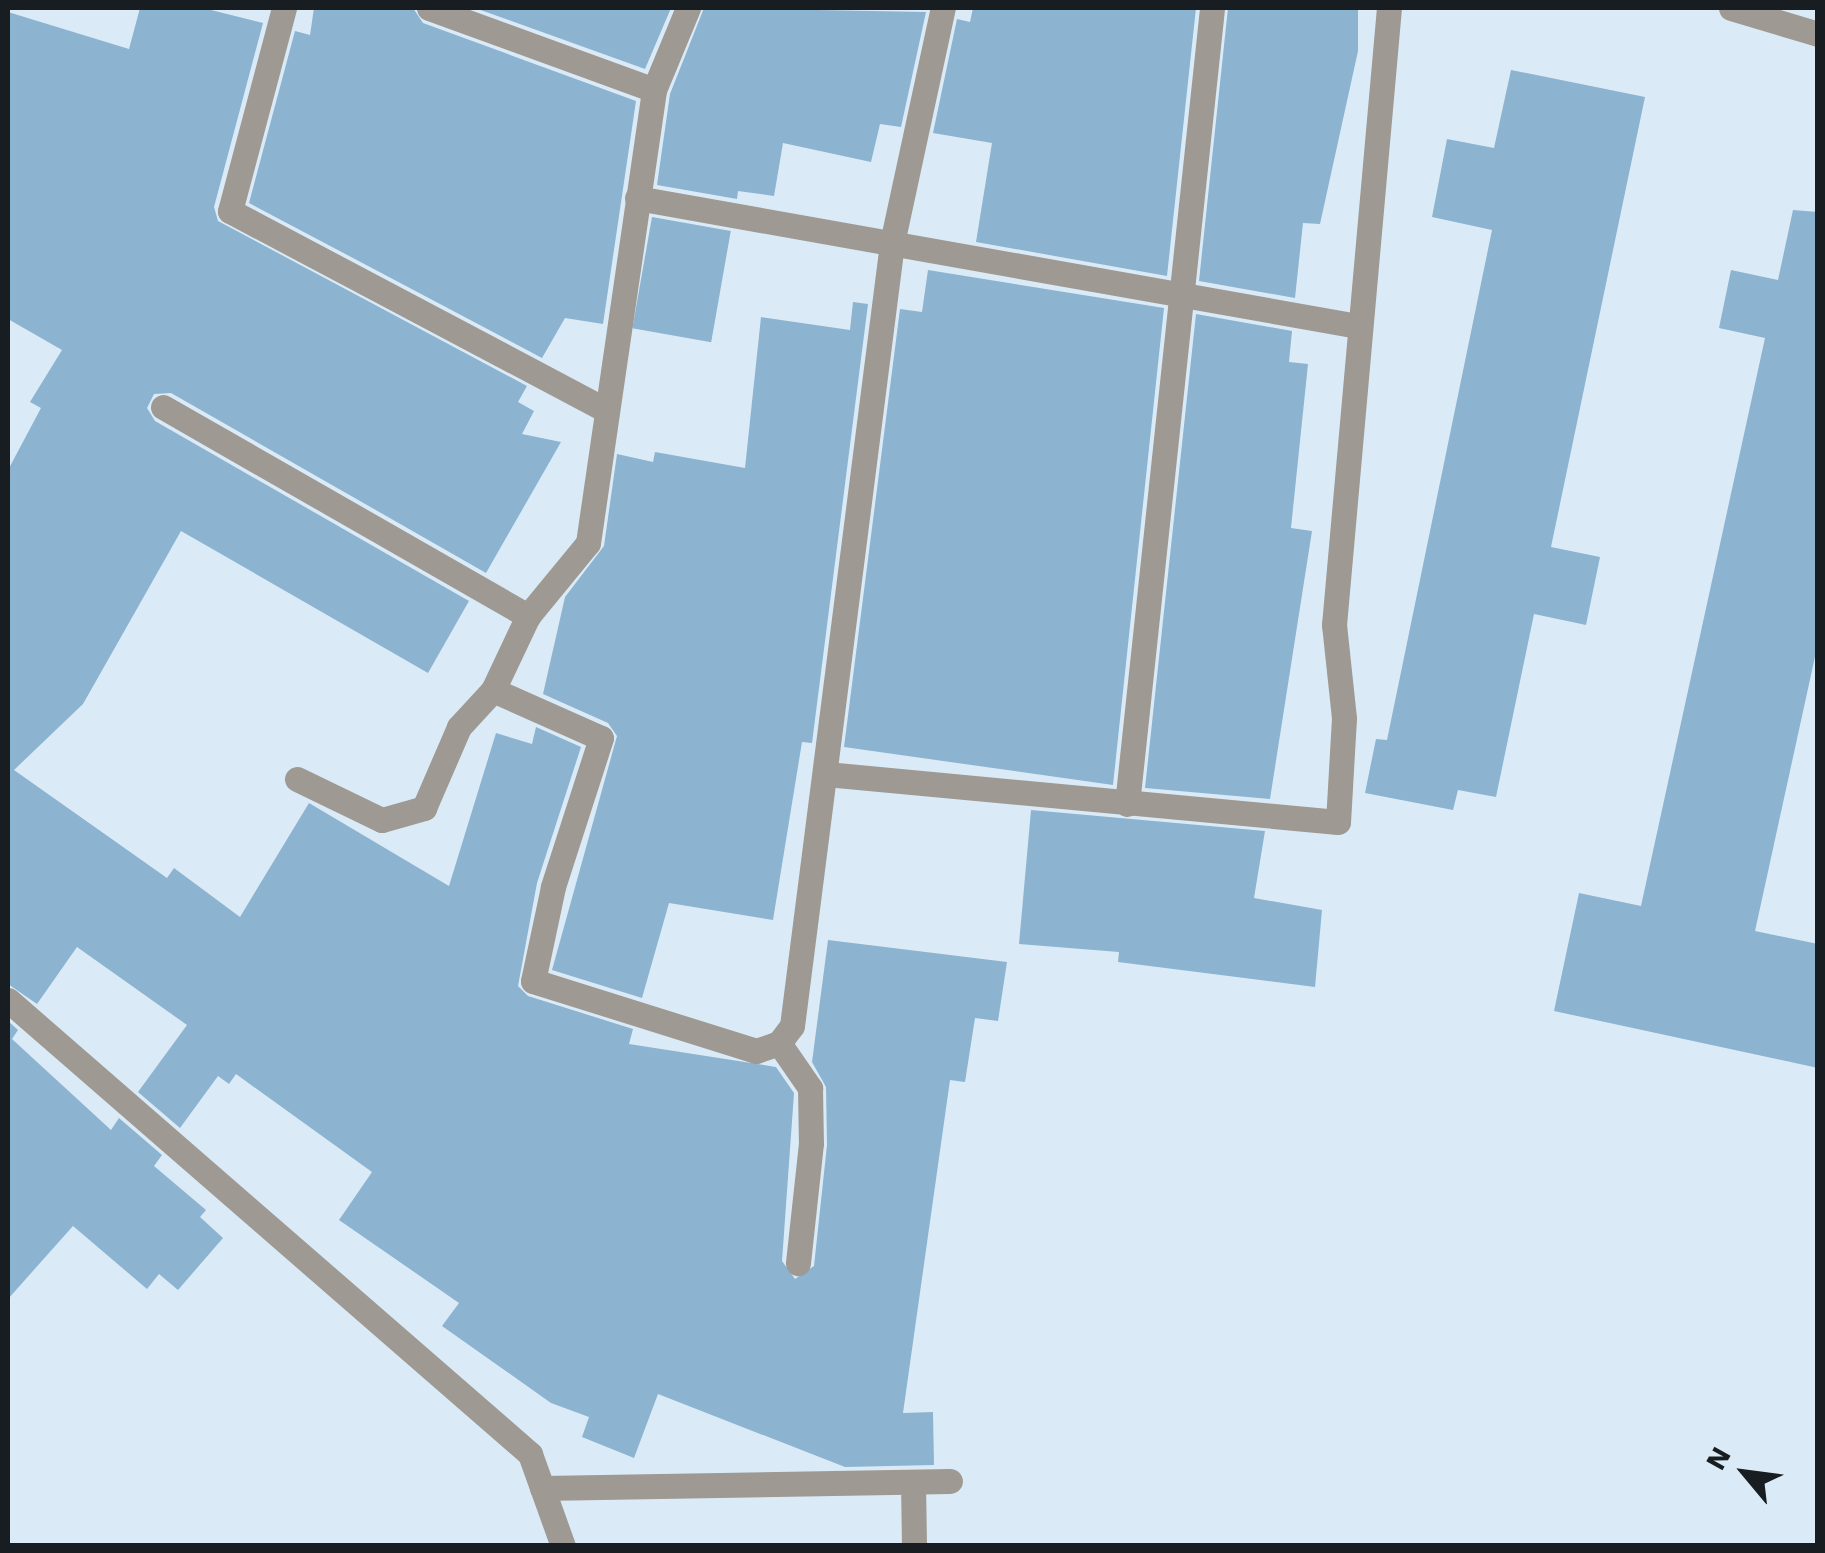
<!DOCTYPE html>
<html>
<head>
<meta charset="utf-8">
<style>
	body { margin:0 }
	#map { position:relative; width:1825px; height:1553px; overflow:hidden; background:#daebf7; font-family:"Work Sans",sans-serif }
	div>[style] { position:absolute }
	.building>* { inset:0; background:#8cb3d0; transform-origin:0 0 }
	.minor>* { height:25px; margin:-12.5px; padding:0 12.5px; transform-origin:12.5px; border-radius:12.5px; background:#9e9992 }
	span { translate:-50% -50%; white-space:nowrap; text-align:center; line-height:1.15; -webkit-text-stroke:9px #daebf7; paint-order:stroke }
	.frame { position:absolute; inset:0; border:10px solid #171d21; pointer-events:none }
	.north { position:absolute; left:1695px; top:1423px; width:100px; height:100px; -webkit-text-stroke:8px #daebf7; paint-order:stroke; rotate:299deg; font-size:28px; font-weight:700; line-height:40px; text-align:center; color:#171d21 }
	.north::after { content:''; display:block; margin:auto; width:35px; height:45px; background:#171d21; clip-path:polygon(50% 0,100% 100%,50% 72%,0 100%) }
</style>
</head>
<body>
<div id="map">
	<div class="building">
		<i style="clip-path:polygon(140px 8px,203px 8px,263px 23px,214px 207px,218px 221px,527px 386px,518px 402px,534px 411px,522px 434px,561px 442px,486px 573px,171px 393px,154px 394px,147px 408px,155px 421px,469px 601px,428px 673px,181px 531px,83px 704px,14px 770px,167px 878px,174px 868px,240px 917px,309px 803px,449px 886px,496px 733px,532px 744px,536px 727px,581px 747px,537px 883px,518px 986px,528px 996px,633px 1029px,629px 1044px,776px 1067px,794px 1093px,782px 1261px,795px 1279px,814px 1266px,827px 1145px,826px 1087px,812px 1062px,828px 940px,1007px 962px,998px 1021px,975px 1018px,965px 1082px,950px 1080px,903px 1413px,933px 1412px,934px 1465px,845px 1467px,658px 1394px,634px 1458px,582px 1437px,589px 1417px,551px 1403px,442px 1326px,459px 1303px,339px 1220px,372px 1172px,236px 1074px,229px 1084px,218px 1076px,180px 1128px,138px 1092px,187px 1025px,77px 947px,37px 1004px,8px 984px,8px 470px,41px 408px,30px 402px,62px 350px,8px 319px,8px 12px,129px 49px)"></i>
		<i style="clip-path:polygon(314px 8px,413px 8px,423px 23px,636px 101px,603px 324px,565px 318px,542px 358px,249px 203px,295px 31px,310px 35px)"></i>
		<i style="clip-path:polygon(475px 8px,671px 8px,645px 69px)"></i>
		<i style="clip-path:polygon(704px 8px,926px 12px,901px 127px,880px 124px,871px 162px,783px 143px,774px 196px,738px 191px,737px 199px,657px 185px,670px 94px)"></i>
		<i style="clip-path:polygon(973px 8px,1196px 8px,1167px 276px,976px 242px,992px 143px,933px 133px,957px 19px,970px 22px)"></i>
		<i style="clip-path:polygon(1228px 8px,1358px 8px,1358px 51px,1320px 224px,1303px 223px,1295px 298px,1199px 281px)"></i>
		<i style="clip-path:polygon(1511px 70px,1645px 97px,1551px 547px,1600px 557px,1586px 625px,1534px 614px,1496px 797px,1458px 790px,1453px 810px,1365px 793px,1376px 739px,1387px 740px,1492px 230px,1432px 217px,1447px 139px,1494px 148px)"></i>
		<i style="clip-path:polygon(1793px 210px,1818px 212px,1818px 643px,1755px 931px,1818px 944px,1818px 1068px,1554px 1011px,1579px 893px,1641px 906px,1765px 338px,1719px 328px,1731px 270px,1778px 280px)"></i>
		<i style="left:652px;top:217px;width:80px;height:113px;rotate:10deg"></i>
		<i style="clip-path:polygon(928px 270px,1164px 308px,1113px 785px,844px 747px,900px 309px,922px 312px)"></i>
		<i style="clip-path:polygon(853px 302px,868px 304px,812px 743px,802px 742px,773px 920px,669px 903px,642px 998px,552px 970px,617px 736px,608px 723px,543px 694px,565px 597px,604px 546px,617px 454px,653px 462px,655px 452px,745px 468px,761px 317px,850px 330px)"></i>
		<i style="clip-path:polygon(1196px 314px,1292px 331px,1289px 362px,1308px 364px,1291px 528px,1312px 531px,1270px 799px,1145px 788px)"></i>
		<i style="clip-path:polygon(1031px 810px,1265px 831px,1254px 898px,1322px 910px,1315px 987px,1118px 962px,1119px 952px,1019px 944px)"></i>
		<i style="clip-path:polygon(8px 1021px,18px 1030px,12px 1039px,111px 1130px,119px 1118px,162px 1155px,154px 1166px,206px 1210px,200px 1217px,223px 1238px,178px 1290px,159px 1274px,147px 1289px,73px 1226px,8px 1299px)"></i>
	</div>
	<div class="minor">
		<i style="left:284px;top:8px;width:210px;rotate:104.9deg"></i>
		<i style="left:230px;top:211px;width:423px;rotate:27.9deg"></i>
		<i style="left:429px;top:8px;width:239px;rotate:20deg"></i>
		<i style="left:1731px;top:8px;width:91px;rotate:16.6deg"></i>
		<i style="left:637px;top:198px;width:732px;rotate:10.07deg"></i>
		<i style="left:163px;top:407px;width:421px;rotate:29.8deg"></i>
		<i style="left:493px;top:690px;width:118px;rotate:24deg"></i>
		<i style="left:601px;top:738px;width:157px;rotate:107.9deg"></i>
		<i style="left:553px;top:887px;width:96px;rotate:102deg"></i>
		<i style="left:533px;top:981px;width:234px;rotate:17.4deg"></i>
		<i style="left:756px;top:1051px;width:24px;rotate:-19deg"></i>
		<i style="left:779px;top:1043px;width:21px;rotate:-53deg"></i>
		<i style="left:792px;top:1026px;width:789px;rotate:-82.72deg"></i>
		<i style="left:892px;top:243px;width:240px;rotate:-77.8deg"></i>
		<i style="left:826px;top:774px;width:514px;rotate:5.36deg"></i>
		<i style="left:1338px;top:822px;width:104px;rotate:-86.7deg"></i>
		<i style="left:1344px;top:718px;width:94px;rotate:-96.1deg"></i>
		<i style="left:1334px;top:625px;width:619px;rotate:-84.91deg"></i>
		<i style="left:297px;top:779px;width:94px;rotate:25.8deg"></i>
		<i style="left:382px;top:820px;width:44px;rotate:-15.9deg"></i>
		<i style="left:424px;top:808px;width:88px;rotate:-66.6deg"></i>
		<i style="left:459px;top:727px;width:50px;rotate:-47.4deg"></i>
		<i style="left:493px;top:690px;width:82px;rotate:-64.7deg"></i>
		<i style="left:528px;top:616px;width:94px;rotate:-50.6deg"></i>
		<i style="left:588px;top:543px;width:458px;rotate:-81.7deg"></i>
		<i style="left:654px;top:90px;width:89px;rotate:-67.5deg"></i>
		<i style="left:1127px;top:804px;width:801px;rotate:-83.9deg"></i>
		<i style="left:8px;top:1000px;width:692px;rotate:41.01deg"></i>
		<i style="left:530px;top:1454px;width:98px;rotate:70.3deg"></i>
		<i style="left:779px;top:1043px;width:55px;rotate:55.4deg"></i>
		<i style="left:810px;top:1088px;width:55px;rotate:89deg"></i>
		<i style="left:811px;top:1143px;width:121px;rotate:96.2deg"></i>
		<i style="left:913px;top:1482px;width:64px;rotate:89.1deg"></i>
		<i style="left:542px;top:1488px;width:408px;rotate:-1deg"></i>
	</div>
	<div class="frame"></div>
	<div class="north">N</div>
</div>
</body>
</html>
